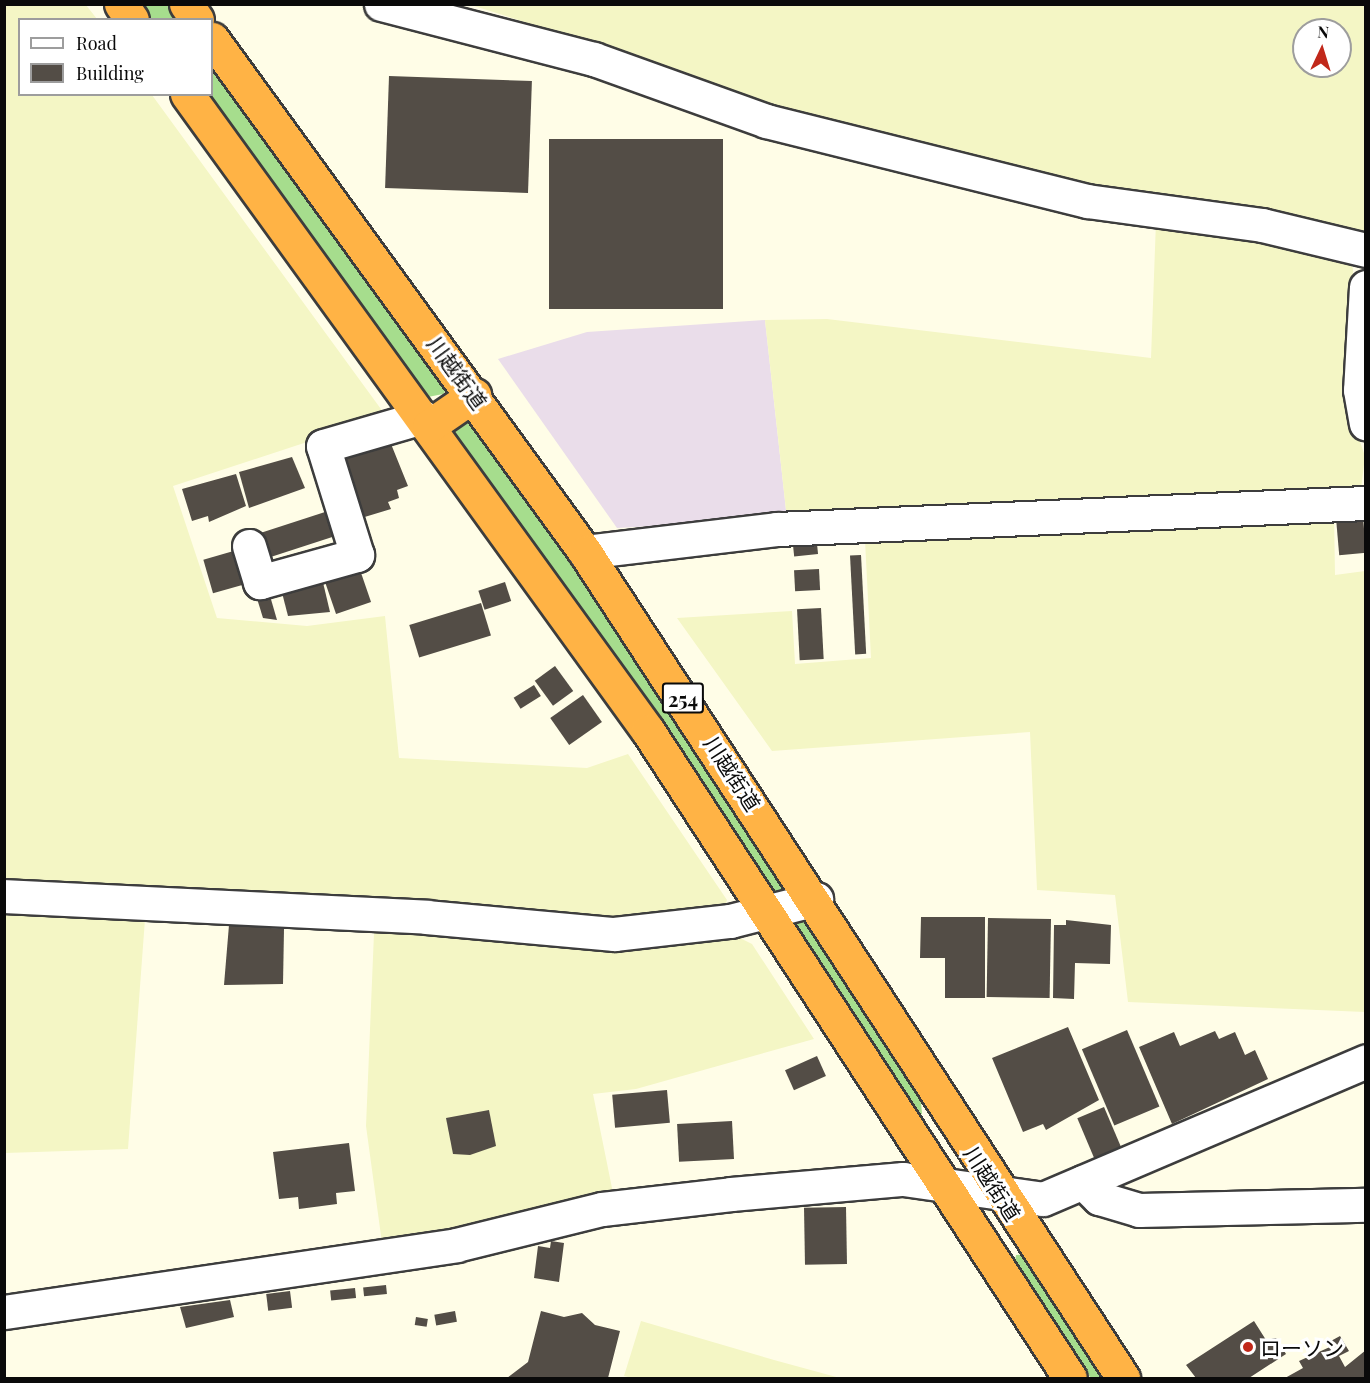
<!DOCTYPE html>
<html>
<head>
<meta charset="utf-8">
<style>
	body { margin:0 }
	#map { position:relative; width:1370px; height:1383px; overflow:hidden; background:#fffde7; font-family:"Playfair Display","Noto Sans JP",serif }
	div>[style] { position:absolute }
	.industrial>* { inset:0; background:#eaddea }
	.farmland>* { inset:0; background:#f4f6c5 }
	.forest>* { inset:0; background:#a6dd8d }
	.building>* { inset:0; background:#534d46; transform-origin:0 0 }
	.roads { filter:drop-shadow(2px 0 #3d3d3d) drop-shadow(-2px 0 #3d3d3d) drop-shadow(0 2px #3d3d3d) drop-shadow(0 -2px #3d3d3d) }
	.minor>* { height:33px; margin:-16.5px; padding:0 16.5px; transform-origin:16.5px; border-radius:16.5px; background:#fff }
	.highway>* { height:33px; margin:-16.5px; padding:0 16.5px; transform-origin:16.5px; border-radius:16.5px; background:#ffb345 }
	.dots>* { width:16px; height:16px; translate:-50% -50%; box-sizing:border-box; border:3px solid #fff; border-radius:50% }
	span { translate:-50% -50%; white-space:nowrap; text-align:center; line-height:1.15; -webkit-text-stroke:6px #fff; paint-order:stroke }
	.shield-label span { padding:2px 4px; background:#fff; border:2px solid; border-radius:4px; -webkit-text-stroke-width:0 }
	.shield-label { font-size:20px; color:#0a0a0a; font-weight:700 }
	.street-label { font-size:21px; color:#0a0a0a }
	.poi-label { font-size:21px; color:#0a0a0a }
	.left { translate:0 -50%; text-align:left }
	.frame { position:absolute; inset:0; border:6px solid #0a0a0a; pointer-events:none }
	.legend { position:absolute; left:18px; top:18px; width:195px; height:78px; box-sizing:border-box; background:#fff; border:2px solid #9d9d9d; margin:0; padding:8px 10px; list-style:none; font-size:18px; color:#0a0a0a }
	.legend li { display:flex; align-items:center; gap:12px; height:30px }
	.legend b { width:30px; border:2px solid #9d9d9d }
	.north { position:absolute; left:1292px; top:18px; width:60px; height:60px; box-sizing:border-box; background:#fff; border:2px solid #9d9d9d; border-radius:50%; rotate:4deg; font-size:16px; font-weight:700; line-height:24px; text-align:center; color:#0a0a0a }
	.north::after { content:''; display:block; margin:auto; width:21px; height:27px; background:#c1281a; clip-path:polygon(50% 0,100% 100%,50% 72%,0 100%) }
</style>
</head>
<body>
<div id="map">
	<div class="industrial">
		<i style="clip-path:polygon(765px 320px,787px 519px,617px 528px,498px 359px,587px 332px)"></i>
	</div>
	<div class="farmland">
		<i style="clip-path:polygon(4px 5px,86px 5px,97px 19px,20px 20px,20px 94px,152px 95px,386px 416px,173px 486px,217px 618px,307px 626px,385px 616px,399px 758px,587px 768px,628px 754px,727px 900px,723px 913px,621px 921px,5px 884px)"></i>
		<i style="clip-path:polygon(evenodd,471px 5px,1365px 5px,1365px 237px,1088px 188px,755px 103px,695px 76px,471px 5px,1304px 30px,1340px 30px,1340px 66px,1304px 66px,1304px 30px)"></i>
		<i style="clip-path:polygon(1156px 221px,1347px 254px,1353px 269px,1351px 416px,1365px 456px,1361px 489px,787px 519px,765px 320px,827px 319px,1151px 358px)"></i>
		<i style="clip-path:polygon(1334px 513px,1335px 575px,1365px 571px,1365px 1012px,1128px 1002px,1115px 895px,1037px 890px,1030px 732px,772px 751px,677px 618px,792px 611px,795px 664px,871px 658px,865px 540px)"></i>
		<i style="clip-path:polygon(4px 910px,145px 919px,128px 1149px,5px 1153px)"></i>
		<i style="clip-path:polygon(374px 933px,654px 948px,734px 935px,752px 944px,814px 1039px,636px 1089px,593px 1094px,613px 1193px,382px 1243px,366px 1126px)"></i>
		<i style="clip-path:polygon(641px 1321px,774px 1360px,840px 1378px,632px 1378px,624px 1376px)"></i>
	</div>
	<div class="forest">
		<i style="clip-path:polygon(135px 5px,172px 5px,183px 19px,146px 19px)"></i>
		<i style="clip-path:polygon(212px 58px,449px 386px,443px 394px,423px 398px,201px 95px,212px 94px)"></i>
		<i style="clip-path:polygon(472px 421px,481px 424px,794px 891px,774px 899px,454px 441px,456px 428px)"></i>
		<i style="clip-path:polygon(806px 913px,921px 1102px,922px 1114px,917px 1116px,791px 926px,793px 919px)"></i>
		<i style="clip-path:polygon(1028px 1254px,1109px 1378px,1091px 1378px,1014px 1269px,1016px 1255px)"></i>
	</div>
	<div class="building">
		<i style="left:389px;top:76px;width:143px;height:112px;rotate:2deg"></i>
		<i style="left:723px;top:139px;width:170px;height:174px;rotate:90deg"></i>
		<i style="clip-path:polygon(389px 439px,408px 486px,397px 490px,399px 498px,388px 502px,391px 509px,358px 519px,338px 455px)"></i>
		<i style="clip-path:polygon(292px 457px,305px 488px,249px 508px,239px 472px)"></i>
		<i style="clip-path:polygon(236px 474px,246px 506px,209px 522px,208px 516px,192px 521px,182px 489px)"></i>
		<i style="left:325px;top:512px;width:26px;height:72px;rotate:72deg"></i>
		<i style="left:1363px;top:517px;width:36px;height:27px;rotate:85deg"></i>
		<i style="left:817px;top:544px;width:10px;height:24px;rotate:84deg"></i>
		<i style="left:237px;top:550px;width:35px;height:35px;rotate:74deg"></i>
		<i style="left:861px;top:555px;width:99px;height:11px;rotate:87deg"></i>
		<i style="left:359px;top:567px;width:37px;height:37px;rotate:71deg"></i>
		<i style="left:819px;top:569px;width:21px;height:25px;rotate:87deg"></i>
		<i style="clip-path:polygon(321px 574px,330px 612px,288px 616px,280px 585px)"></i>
		<i style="left:505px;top:582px;width:20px;height:28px;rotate:72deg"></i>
		<i style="clip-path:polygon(268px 589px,277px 620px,263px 618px,255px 592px)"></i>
		<i style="left:481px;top:603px;width:34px;height:75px;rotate:73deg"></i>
		<i style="left:821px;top:608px;width:51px;height:24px;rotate:87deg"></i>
		<i style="left:555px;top:666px;width:31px;height:25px;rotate:54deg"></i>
		<i style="left:534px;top:685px;width:13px;height:24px;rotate:58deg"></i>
		<i style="left:583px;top:695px;width:33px;height:40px;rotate:55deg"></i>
		<i style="clip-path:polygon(921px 917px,985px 917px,985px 998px,945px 998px,945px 958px,920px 958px)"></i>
		<i style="left:988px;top:918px;width:63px;height:79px;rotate:1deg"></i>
		<i style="clip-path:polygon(1066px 920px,1111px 925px,1110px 964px,1075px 963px,1074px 999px,1053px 998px,1054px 925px,1066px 925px)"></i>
		<i style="clip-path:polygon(229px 925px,284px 929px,283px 984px,224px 985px)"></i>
		<i style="clip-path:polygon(1068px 1027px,1099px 1100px,1046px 1130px,1043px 1124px,1023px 1132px,992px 1058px)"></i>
		<i style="left:1127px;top:1030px;width:83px;height:49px;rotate:67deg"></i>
		<i style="clip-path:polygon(1215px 1031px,1219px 1039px,1235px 1032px,1245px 1055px,1255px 1050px,1268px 1079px,1172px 1124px,1139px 1047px,1174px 1032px,1180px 1046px)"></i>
		<i style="left:817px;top:1056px;width:22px;height:35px;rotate:66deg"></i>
		<i style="left:667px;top:1090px;width:33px;height:55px;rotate:85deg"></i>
		<i style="left:1104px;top:1107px;width:43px;height:29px;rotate:67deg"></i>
		<i style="clip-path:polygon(489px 1110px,496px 1146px,470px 1155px,453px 1154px,446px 1118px)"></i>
		<i style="left:732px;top:1121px;width:38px;height:55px;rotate:87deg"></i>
		<i style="clip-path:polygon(349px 1143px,355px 1191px,336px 1193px,337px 1204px,299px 1209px,298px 1197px,279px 1199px,273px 1152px)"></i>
		<i style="left:846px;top:1207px;width:57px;height:42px;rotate:89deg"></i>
		<i style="clip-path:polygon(551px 1241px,564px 1243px,559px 1282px,534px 1278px,538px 1246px,550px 1248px)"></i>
		<i style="left:386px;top:1285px;width:9px;height:23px;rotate:84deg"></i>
		<i style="left:355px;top:1288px;width:10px;height:25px;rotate:84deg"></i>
		<i style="left:290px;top:1291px;width:17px;height:24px;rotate:83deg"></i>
		<i style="clip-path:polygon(230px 1300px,234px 1317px,186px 1328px,180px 1307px)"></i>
		<i style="left:455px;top:1311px;width:11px;height:21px;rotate:80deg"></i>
		<i style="clip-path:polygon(541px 1311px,564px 1317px,582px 1313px,595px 1325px,620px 1331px,608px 1378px,507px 1378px,528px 1362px)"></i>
		<i style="left:416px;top:1317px;width:12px;height:8px;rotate:9deg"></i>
		<i style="clip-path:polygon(1254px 1321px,1266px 1340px,1276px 1338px,1286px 1354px,1249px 1378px,1196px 1378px,1186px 1365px)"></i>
		<i style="clip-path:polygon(1340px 1336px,1349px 1351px,1339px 1356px,1345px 1367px,1366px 1350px,1366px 1378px,1285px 1378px,1303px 1368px,1299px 1361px,1332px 1346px,1329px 1342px)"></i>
	</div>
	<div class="roads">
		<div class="minor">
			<i style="left:381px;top:4px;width:220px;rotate:14.5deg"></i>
			<i style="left:594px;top:59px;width:183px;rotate:19.8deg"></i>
			<i style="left:766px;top:121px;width:331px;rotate:14deg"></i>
			<i style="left:1087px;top:201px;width:177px;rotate:7.8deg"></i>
			<i style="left:1262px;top:225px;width:107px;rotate:13.5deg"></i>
			<i style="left:1366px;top:287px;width:103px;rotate:93.3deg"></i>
			<i style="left:1360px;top:390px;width:34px;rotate:80deg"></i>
			<i style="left:249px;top:546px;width:38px;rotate:73deg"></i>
			<i style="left:260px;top:582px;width:101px;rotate:-15.6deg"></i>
			<i style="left:357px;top:555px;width:114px;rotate:-107.3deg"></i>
			<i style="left:323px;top:446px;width:104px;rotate:-16.2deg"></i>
			<i style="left:585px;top:552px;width:193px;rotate:-6.8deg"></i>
			<i style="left:777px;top:529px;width:590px;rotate:-2.53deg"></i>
			<i style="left:4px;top:896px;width:423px;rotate:2.8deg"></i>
			<i style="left:426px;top:917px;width:189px;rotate:5.2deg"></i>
			<i style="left:614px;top:934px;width:117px;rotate:-6.4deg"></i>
			<i style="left:730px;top:921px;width:89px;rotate:-14.3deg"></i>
			<i style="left:1083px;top:1182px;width:23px;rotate:45deg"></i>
			<i style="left:1099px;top:1198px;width:42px;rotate:16.7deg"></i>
			<i style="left:1139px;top:1210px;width:227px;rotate:-1.3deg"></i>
			<i style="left:4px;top:1312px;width:457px;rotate:-8.4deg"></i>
			<i style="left:456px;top:1245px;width:150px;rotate:-13.9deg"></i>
			<i style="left:602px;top:1209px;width:130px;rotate:-6.6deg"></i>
			<i style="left:731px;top:1194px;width:173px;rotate:-5deg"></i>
			<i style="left:903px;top:1179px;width:141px;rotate:8.1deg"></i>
			<i style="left:1043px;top:1199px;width:351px;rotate:-23.1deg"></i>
		</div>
		<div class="highway">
			<i style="left:121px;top:4px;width:19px;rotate:55deg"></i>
			<i style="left:186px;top:4px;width:19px;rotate:55deg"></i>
			<i style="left:212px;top:39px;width:634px;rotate:53.98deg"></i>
			<i style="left:585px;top:552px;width:986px;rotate:56.92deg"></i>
			<i style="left:187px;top:94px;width:786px;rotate:54.11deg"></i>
			<i style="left:648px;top:731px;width:772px;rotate:56.89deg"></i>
			<i style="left:429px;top:426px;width:55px;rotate:-34.6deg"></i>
		</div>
	</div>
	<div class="dots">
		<i style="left:1248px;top:1347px;background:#c1281a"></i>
	</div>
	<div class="shield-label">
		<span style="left:683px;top:698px">254</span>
	</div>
	<div class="street-label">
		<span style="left:458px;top:372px;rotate:54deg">川越街道</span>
		<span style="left:733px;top:773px;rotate:57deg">川越街道</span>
		<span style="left:993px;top:1183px;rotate:57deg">川越街道</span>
	</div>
	<div class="poi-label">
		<span class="left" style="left:1260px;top:1347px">ローソン</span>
	</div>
	<div class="frame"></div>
	<ul class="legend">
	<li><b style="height:8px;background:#fff"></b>Road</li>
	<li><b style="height:16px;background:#534d46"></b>Building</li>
	</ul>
	<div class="north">N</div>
</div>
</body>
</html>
